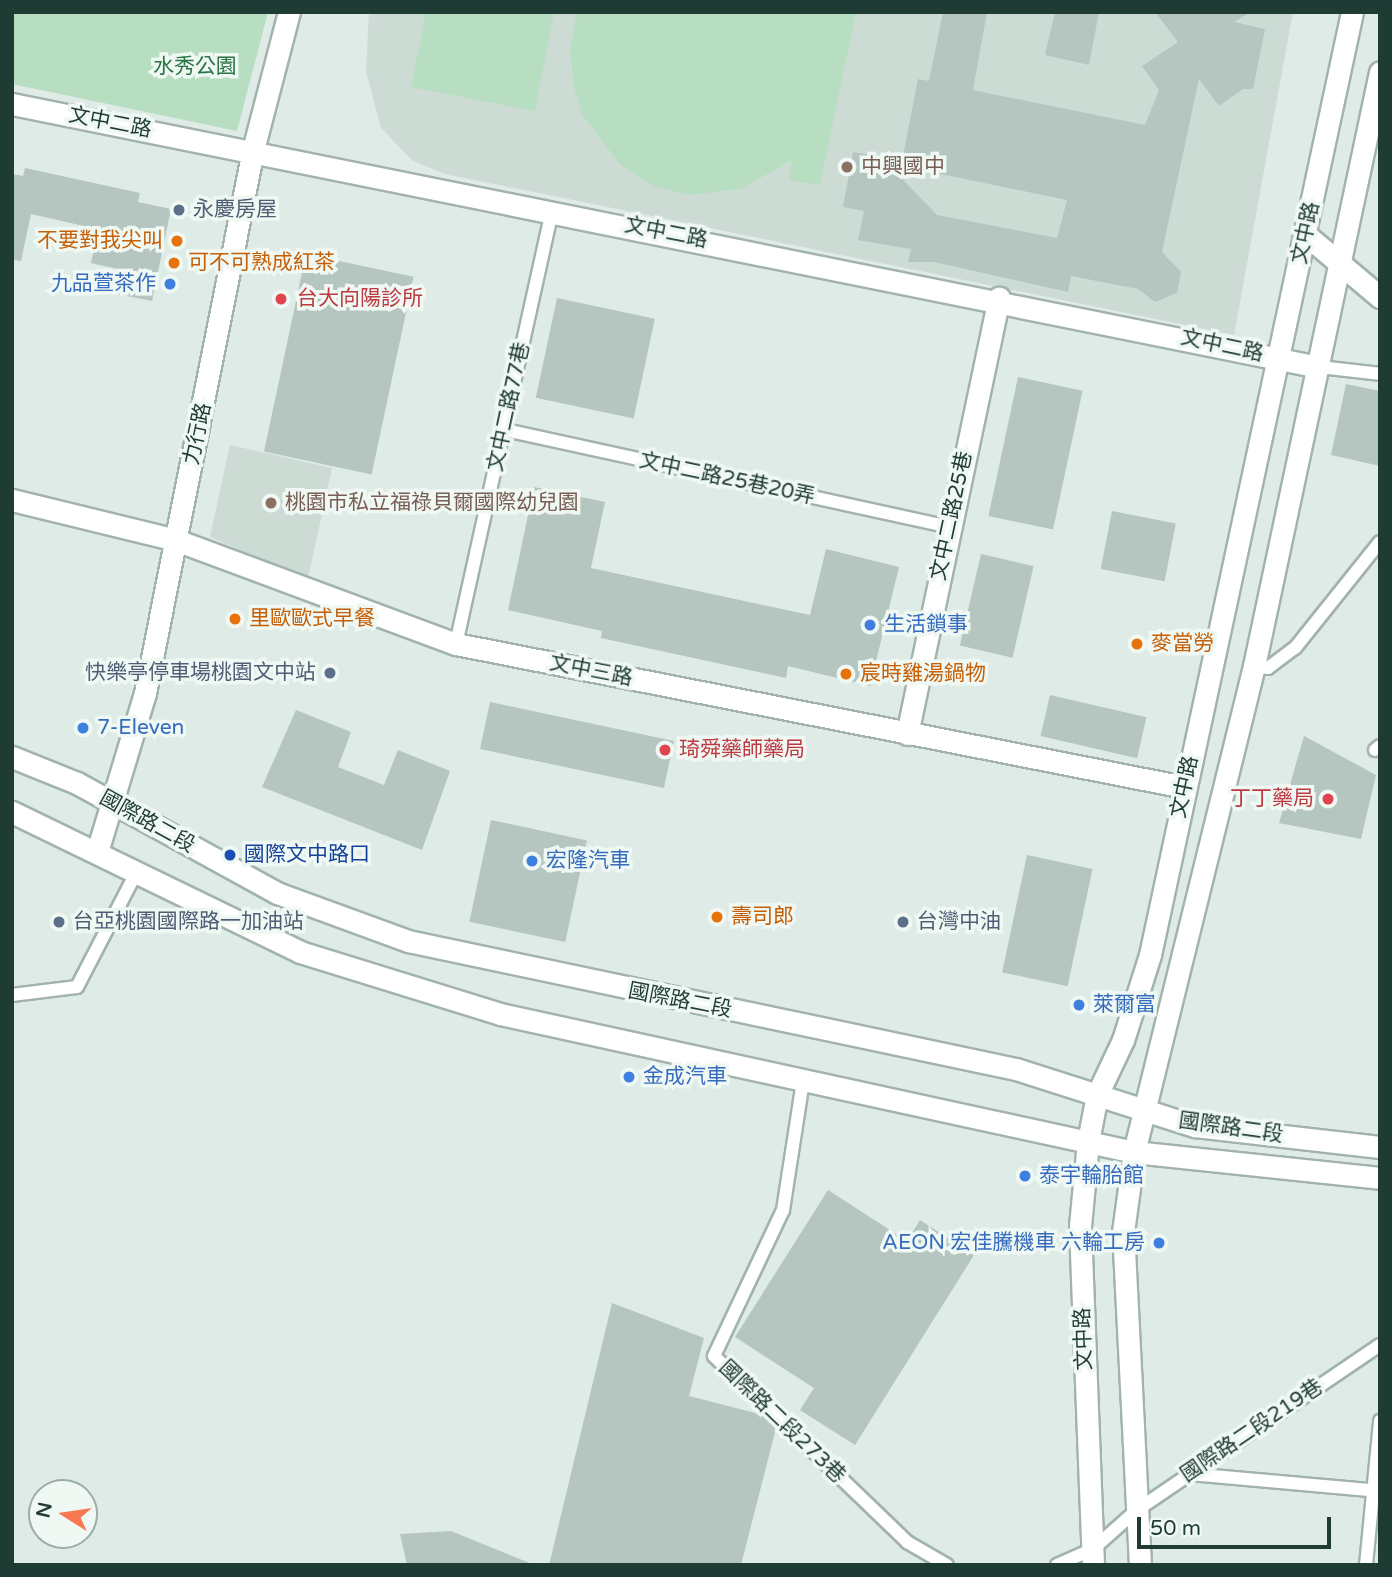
<!DOCTYPE html>
<html>
<head>
<meta charset="utf-8">
<style>
	body { margin:0 }
	#map { position:relative; width:1392px; height:1577px; overflow:hidden; background:#dfebe6; font-family:"Varela Round","Noto Sans TC",sans-serif }
	div>[style] { position:absolute }
	.built>* { inset:0; background:#cddbd5 }
	.green>* { inset:0; background:#b7dec1 }
	.building>* { inset:0; background:#b4c6bf; transform-origin:0 0 }
	.roads { filter:drop-shadow(2px 0 #a2b3ad) drop-shadow(-2px 0 #a2b3ad) drop-shadow(0 2px #a2b3ad) drop-shadow(0 -2px #a2b3ad) }
	.lane>* { height:12px; margin:-6px; padding:0 6px; transform-origin:6px; border-radius:6px; background:#fff }
	.street>* { height:21px; margin:-10.5px; padding:0 10.5px; transform-origin:10.5px; border-radius:10.5px; background:#fff }
	.secondary>* { height:21px; margin:-10.5px; padding:0 10.5px; transform-origin:10.5px; border-radius:10.5px; background:#fff }
	.dots>* { width:19px; height:19px; translate:-50% -50%; box-sizing:border-box; border:4px solid #f0f8f4; border-radius:50% }
	span { translate:-50% -50%; white-space:nowrap; text-align:center; line-height:1.15; -webkit-text-stroke:7px #f0f8f4; paint-order:stroke }
	.park-label { font-size:21px; color:#287445 }
	.street-label { font-size:21px; color:#1f3c34 }
	.education-label { font-size:21px; color:#785e54 }
	.left { translate:0 -50%; text-align:left }
	.service-label { font-size:21px; color:#4e5e75 }
	.right { translate:-100% -50%; text-align:right }
	.food-label { font-size:21px; color:#c56008 }
	.shop-label { font-size:21px; color:#366cbe }
	.health-label { font-size:21px; color:#be3a42 }
	.transit-label { font-size:21px; color:#164399 }
	.frame { position:absolute; inset:0; border:14px solid #1f3c34; pointer-events:none }
	.north { position:absolute; left:28px; top:1479px; width:70px; height:70px; box-sizing:border-box; background:#f0f8f4; border:2px solid #9cada7; border-radius:50%; rotate:282deg; font-size:19px; font-weight:700; line-height:28px; text-align:center; color:#1f3c34 }
	.north::after { content:''; display:block; margin:auto; width:24px; height:32px; background:#f87951; clip-path:polygon(50% 0,100% 100%,50% 72%,0 100%) }
	.scale { position:absolute; left:1137px; top:1517px; width:194px; height:32px; box-sizing:border-box; border:4px solid #1f3c34; border-top:0; padding-left:9px; font-size:21px; line-height:24px; white-space:nowrap; color:#1f3c34; -webkit-text-stroke:5px #f0f8f4; paint-order:stroke }
</style>
</head>
<body>
<div id="map">
	<div class="built">
		<i style="clip-path:polygon(1293px 12px,1234px 335px,445px 174px,413px 161px,381px 128px,366px 71px,369px 12px)"></i>
		<i style="clip-path:polygon(230px 445px,332px 468px,308px 579px,210px 537px)"></i>
	</div>
	<div class="green">
		<i style="clip-path:polygon(12px 12px,268px 12px,237px 131px,12px 84px)"></i>
		<i style="clip-path:polygon(426px 12px,554px 12px,535px 111px,411px 87px)"></i>
		<i style="clip-path:polygon(577px 12px,856px 12px,820px 185px,789px 180px,792px 160px,741px 189px,689px 195px,654px 186px,620px 164px,583px 116px,574px 87px,570px 49px)"></i>
	</div>
	<div class="building">
		<i style="clip-path:polygon(943px 12px,987px 12px,973px 90px,1145px 125px,1159px 90px,1142px 66px,1178px 42px,1155px 12px,1251px 12px,1234px 22px,1265px 29px,1253px 89px,1243px 89px,1219px 106px,1199px 79px,1162px 252px,1181px 272px,1177px 293px,1155px 302px,1138px 289px,1071px 276px,1068px 292px,934px 262px,908px 262px,911px 249px,858px 240px,864px 211px,843px 207px,853px 152px,881px 157px,937px 215px,1057px 238px,1067px 200px,901px 166px,918px 79px,929px 81px)"></i>
		<i style="clip-path:polygon(1055px 12px,1099px 12px,1089px 65px,1045px 55px)"></i>
		<i style="clip-path:polygon(25px 168px,140px 193px,138px 202px,171px 209px,152px 301px,117px 294px,122px 270px,91px 263px,97px 236px,82px 233px,84px 226px,31px 214px,21px 261px,12px 260px,12px 174px,23px 176px)"></i>
		<i style="left:306px;top:254px;width:110px;height:202px;rotate:12deg"></i>
		<i style="left:557px;top:298px;width:100px;height:102px;rotate:12deg"></i>
		<i style="left:1018px;top:377px;width:66px;height:142px;rotate:12deg"></i>
		<i style="clip-path:polygon(1346px 384px,1380px 391px,1380px 466px,1331px 455px)"></i>
		<i style="clip-path:polygon(534px 487px,605px 502px,591px 568px,810px 615px,826px 549px,899px 567px,870px 686px,788px 666px,786px 678px,601px 638px,602px 631px,508px 610px)"></i>
		<i style="left:1112px;top:511px;width:65px;height:59px;rotate:11deg"></i>
		<i style="left:981px;top:554px;width:54px;height:94px;rotate:13deg"></i>
		<i style="left:1050px;top:695px;width:99px;height:42px;rotate:13deg"></i>
		<i style="left:490px;top:702px;width:188px;height:48px;rotate:12deg"></i>
		<i style="clip-path:polygon(296px 710px,351px 732px,338px 767px,384px 785px,398px 750px,450px 771px,422px 850px,262px 787px)"></i>
		<i style="clip-path:polygon(1304px 736px,1376px 775px,1361px 839px,1279px 823px)"></i>
		<i style="left:491px;top:820px;width:98px;height:104px;rotate:12deg"></i>
		<i style="left:1027px;top:855px;width:67px;height:120px;rotate:12deg"></i>
		<i style="clip-path:polygon(828px 1190px,907px 1241px,920px 1220px,974px 1255px,855px 1445px,800px 1410px,814px 1388px,735px 1337px)"></i>
		<i style="clip-path:polygon(612px 1303px,704px 1338px,689px 1396px,763px 1415px,776px 1428px,741px 1565px,549px 1565px)"></i>
		<i style="clip-path:polygon(451px 1531px,532px 1564px,532px 1565px,407px 1565px,400px 1534px)"></i>
	</div>
	<div class="roads">
		<div class="lane">
			<i style="left:1319px;top:367px;width:61px;rotate:6.5deg"></i>
			<i style="left:505px;top:430px;width:454px;rotate:12.3deg"></i>
			<i style="left:456px;top:644px;width:444px;rotate:-77.5deg"></i>
			<i style="left:1254px;top:666px;width:14px;rotate:8deg"></i>
			<i style="left:1268px;top:668px;width:34px;rotate:-37deg"></i>
			<i style="left:1295px;top:648px;width:136px;rotate:-51.3deg"></i>
			<i style="left:1375px;top:750px;width:6px;rotate:-39deg"></i>
			<i style="left:12px;top:995px;width:65px;rotate:-7deg"></i>
			<i style="left:77px;top:987px;width:128px;rotate:-62.6deg"></i>
			<i style="left:803px;top:1081px;width:131px;rotate:98.8deg"></i>
			<i style="left:783px;top:1210px;width:161px;rotate:115.3deg"></i>
			<i style="left:714px;top:1356px;width:268px;rotate:43.9deg"></i>
			<i style="left:907px;top:1542px;width:46px;rotate:29.9deg"></i>
			<i style="left:1190px;top:1474px;width:191px;rotate:5.1deg"></i>
			<i style="left:1057px;top:1565px;width:39px;rotate:-24deg"></i>
			<i style="left:1093px;top:1549px;width:59px;rotate:-41.6deg"></i>
			<i style="left:1137px;top:1510px;width:294px;rotate:-34.2deg"></i>
			<i style="left:1366px;top:1565px;width:145px;rotate:-84.4deg"></i>
		</div>
		<div class="street">
			<i style="left:12px;top:104px;width:1333px;rotate:11.38deg"></i>
			<i style="left:1306px;top:235px;width:97px;rotate:40deg"></i>
			<i style="left:12px;top:500px;width:169px;rotate:13.7deg"></i>
			<i style="left:176px;top:540px;width:299px;rotate:20.4deg"></i>
			<i style="left:456px;top:644px;width:742px;rotate:11.11deg"></i>
			<i style="left:907px;top:734px;width:446px;rotate:-78.1deg"></i>
		</div>
		<div class="secondary">
			<i style="left:12px;top:757px;width:70px;rotate:21.8deg"></i>
			<i style="left:77px;top:783px;width:228px;rotate:28.8deg"></i>
			<i style="left:277px;top:893px;width:140px;rotate:20.1deg"></i>
			<i style="left:408px;top:941px;width:621px;rotate:11.89deg"></i>
			<i style="left:1016px;top:1069px;width:188px;rotate:17.7deg"></i>
			<i style="left:1195px;top:1126px;width:186px;rotate:6.5deg"></i>
			<i style="left:12px;top:812px;width:320px;rotate:25.9deg"></i>
			<i style="left:300px;top:952px;width:209px;rotate:17.2deg"></i>
			<i style="left:500px;top:1014px;width:649px;rotate:12.28deg"></i>
			<i style="left:1134px;top:1152px;width:247px;rotate:6deg"></i>
			<i style="left:97px;top:852px;width:166px;rotate:-73.2deg"></i>
			<i style="left:145px;top:693px;width:554px;rotate:-78.75deg"></i>
			<i style="left:253px;top:150px;width:143px;rotate:-75.4deg"></i>
			<i style="left:1093px;top:1565px;width:339px;rotate:-92.2deg"></i>
			<i style="left:1080px;top:1226px;width:85px;rotate:-84.6deg"></i>
			<i style="left:1088px;top:1141px;width:47px;rotate:-78.9deg"></i>
			<i style="left:1097px;top:1095px;width:61px;rotate:-64.7deg"></i>
			<i style="left:1123px;top:1040px;width:89px;rotate:-72.4deg"></i>
			<i style="left:1150px;top:955px;width:964px;rotate:-77.91deg"></i>
			<i style="left:1140px;top:1565px;width:333px;rotate:-92.9deg"></i>
			<i style="left:1123px;top:1232px;width:81px;rotate:-82.2deg"></i>
			<i style="left:1134px;top:1152px;width:501px;rotate:-76.13deg"></i>
			<i style="left:1254px;top:666px;width:607px;rotate:-78.02deg"></i>
		</div>
	</div>
	<div class="dots">
		<i style="left:847px;top:167px;background:#8d6e63"></i>
		<i style="left:179px;top:210px;background:#5c6f8a"></i>
		<i style="left:177px;top:241px;background:#e8710a"></i>
		<i style="left:174px;top:263px;background:#e8710a"></i>
		<i style="left:170px;top:284px;background:#3f7fe0"></i>
		<i style="left:281px;top:299px;background:#e0444e"></i>
		<i style="left:271px;top:503px;background:#8d6e63"></i>
		<i style="left:235px;top:619px;background:#e8710a"></i>
		<i style="left:870px;top:625px;background:#3f7fe0"></i>
		<i style="left:1137px;top:644px;background:#e8710a"></i>
		<i style="left:330px;top:673px;background:#5c6f8a"></i>
		<i style="left:846px;top:674px;background:#e8710a"></i>
		<i style="left:83px;top:728px;background:#3f7fe0"></i>
		<i style="left:665px;top:750px;background:#e0444e"></i>
		<i style="left:1328px;top:799px;background:#e0444e"></i>
		<i style="left:230px;top:855px;background:#1a4fb4"></i>
		<i style="left:532px;top:861px;background:#3f7fe0"></i>
		<i style="left:717px;top:917px;background:#e8710a"></i>
		<i style="left:59px;top:922px;background:#5c6f8a"></i>
		<i style="left:903px;top:922px;background:#5c6f8a"></i>
		<i style="left:1079px;top:1005px;background:#3f7fe0"></i>
		<i style="left:629px;top:1077px;background:#3f7fe0"></i>
		<i style="left:1025px;top:1176px;background:#3f7fe0"></i>
		<i style="left:1159px;top:1243px;background:#3f7fe0"></i>
	</div>
	<div class="park-label">
		<span style="left:195px;top:67px">水秀公園</span>
	</div>
	<div class="street-label">
		<span style="left:110px;top:123px;rotate:11deg">文中二路</span>
		<span style="left:666px;top:233px;rotate:11deg">文中二路</span>
		<span style="left:1306px;top:233px;rotate:-78deg">文中路</span>
		<span style="left:1222px;top:346px;rotate:12deg">文中二路</span>
		<span style="left:509px;top:407px;rotate:-78deg">文中二路77巷</span>
		<span style="left:198px;top:434px;rotate:-78deg">力行路</span>
		<span style="left:727px;top:479px;rotate:12deg">文中二路25巷20弄</span>
		<span style="left:952px;top:516px;rotate:-78deg">文中二路25巷</span>
		<span style="left:591px;top:671px;rotate:11deg">文中三路</span>
		<span style="left:1185px;top:787px;rotate:-78deg">文中路</span>
		<span style="left:147px;top:822px;rotate:29deg">國際路二段</span>
		<span style="left:680px;top:1001px;rotate:11deg">國際路二段</span>
		<span style="left:1231px;top:1128px;rotate:8deg">國際路二段</span>
		<span style="left:1084px;top:1339px;rotate:-92deg">文中路</span>
		<span style="left:782px;top:1422px;rotate:44deg">國際路二段273巷</span>
		<span style="left:1252px;top:1431px;rotate:-34deg">國際路二段219巷</span>
	</div>
	<div class="education-label">
		<span class="left" style="left:861px;top:167px">中興國中</span>
		<span class="left" style="left:285px;top:503px">桃園市私立福祿貝爾國際幼兒園</span>
	</div>
	<div class="service-label">
		<span class="left" style="left:193px;top:210px">永慶房屋</span>
		<span class="right" style="left:316px;top:673px">快樂亭停車場桃園文中站</span>
		<span class="left" style="left:73px;top:922px">台亞桃園國際路一加油站</span>
		<span class="left" style="left:917px;top:922px">台灣中油</span>
	</div>
	<div class="food-label">
		<span class="right" style="left:163px;top:241px">不要對我尖叫</span>
		<span class="left" style="left:188px;top:263px">可不可熟成紅茶</span>
		<span class="left" style="left:249px;top:619px">里歐歐式早餐</span>
		<span class="left" style="left:1151px;top:644px">麥當勞</span>
		<span class="left" style="left:860px;top:674px">宸時雞湯鍋物</span>
		<span class="left" style="left:731px;top:917px">壽司郎</span>
	</div>
	<div class="shop-label">
		<span class="right" style="left:156px;top:284px">九品萱茶作</span>
		<span class="left" style="left:884px;top:625px">生活鎖事</span>
		<span class="left" style="left:97px;top:728px">7-Eleven</span>
		<span class="left" style="left:546px;top:861px">宏隆汽車</span>
		<span class="left" style="left:1093px;top:1005px">萊爾富</span>
		<span class="left" style="left:643px;top:1077px">金成汽車</span>
		<span class="left" style="left:1039px;top:1176px">泰宇輪胎館</span>
		<span class="right" style="left:1145px;top:1243px">AEON 宏佳騰機車 六輪工房</span>
	</div>
	<div class="health-label">
		<span class="left" style="left:297px;top:299px">台大向陽診所</span>
		<span class="left" style="left:679px;top:750px">琦舜藥師藥局</span>
		<span class="right" style="left:1314px;top:799px">丁丁藥局</span>
	</div>
	<div class="transit-label">
		<span class="left" style="left:244px;top:855px">國際文中路口</span>
	</div>
	<div class="frame"></div>
	<div class="north">N</div>
	<div class="scale">50 m</div>
</div>
</body>
</html>
